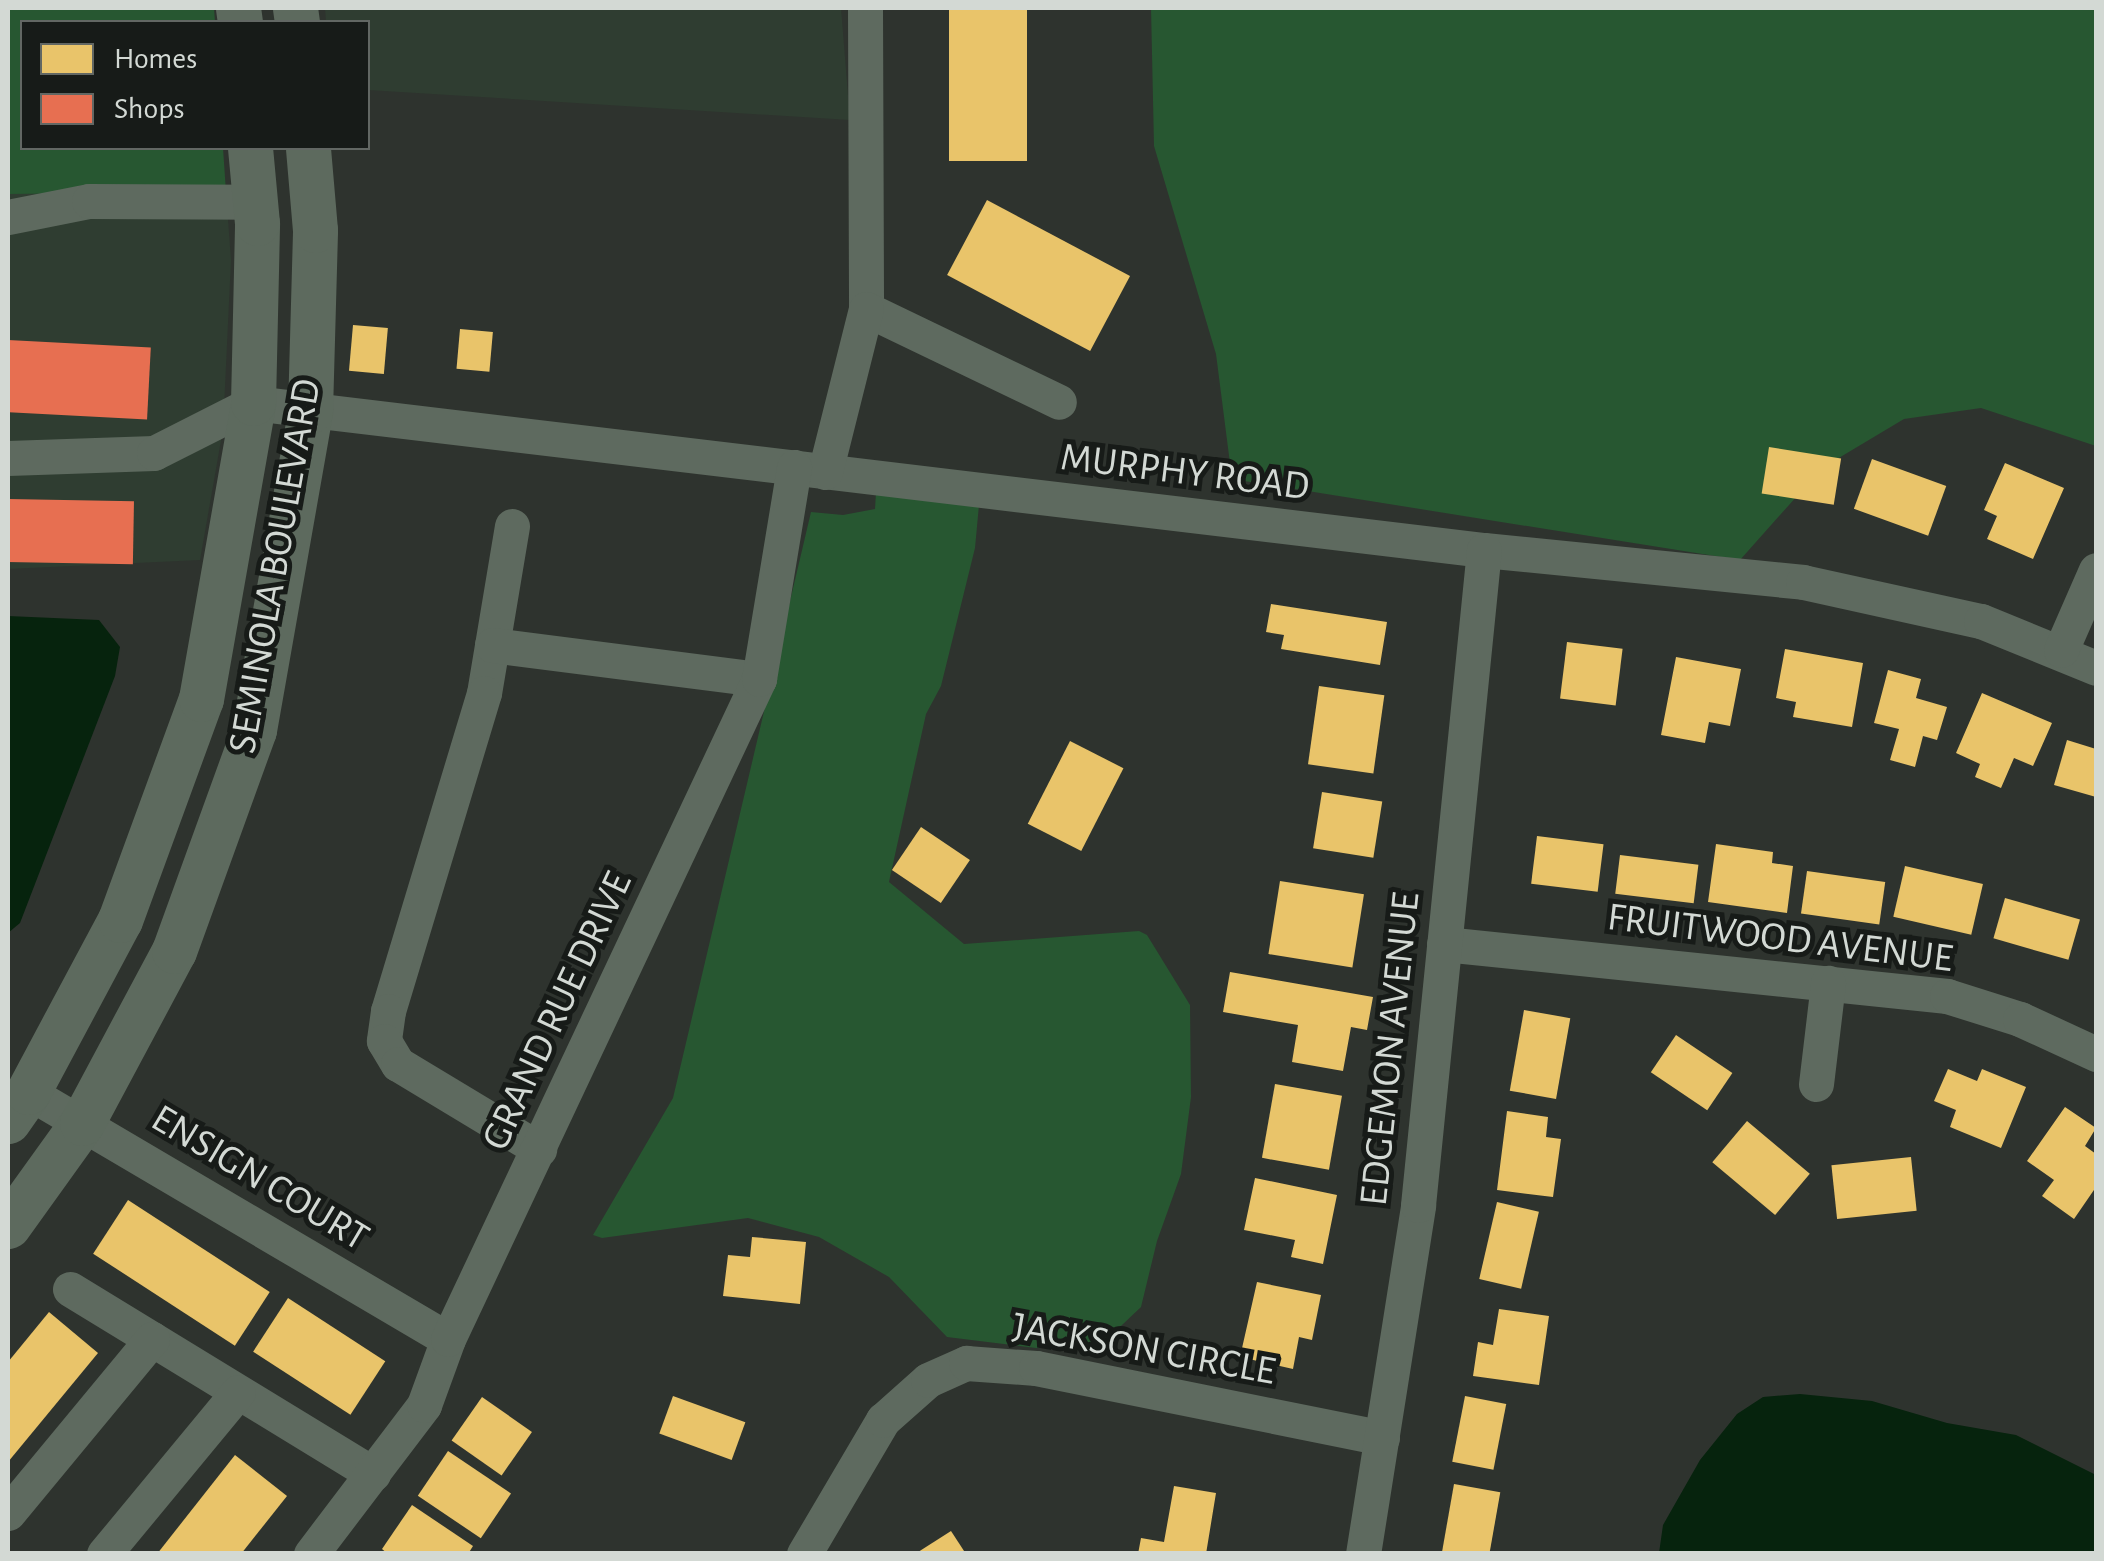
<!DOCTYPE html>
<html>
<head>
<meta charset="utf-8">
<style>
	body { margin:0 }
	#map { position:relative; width:2104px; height:1561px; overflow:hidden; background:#2e332e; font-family:"Alegreya Sans",sans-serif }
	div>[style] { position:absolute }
	.built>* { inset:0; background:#2f3d31 }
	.green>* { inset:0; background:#275731 }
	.water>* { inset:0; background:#06230d }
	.homes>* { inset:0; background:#e9c46a; transform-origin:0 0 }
	.shops>* { inset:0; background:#e76f51; transform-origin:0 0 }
	.minor>* { height:35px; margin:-17.5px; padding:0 17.5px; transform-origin:17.5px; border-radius:17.5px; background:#5e6a5f }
	.major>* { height:45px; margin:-22.5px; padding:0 22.5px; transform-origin:22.5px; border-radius:22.5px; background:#5d6a5e }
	span { translate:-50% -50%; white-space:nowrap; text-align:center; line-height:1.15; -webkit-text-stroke:10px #171b18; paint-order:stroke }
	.street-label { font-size:40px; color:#d3d9d4 }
	.frame { position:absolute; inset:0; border:10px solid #d3d9d4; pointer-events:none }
	.legend { position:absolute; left:20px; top:20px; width:350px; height:130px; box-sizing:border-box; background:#171b18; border:2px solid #626763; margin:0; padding:12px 18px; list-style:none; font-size:30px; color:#d3d9d4 }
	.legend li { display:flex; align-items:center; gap:20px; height:50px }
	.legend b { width:50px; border:2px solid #626763 }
</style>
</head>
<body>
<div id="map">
	<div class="built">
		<i style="clip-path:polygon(325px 8px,841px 8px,850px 120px,368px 90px,368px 22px,326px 22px)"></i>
		<i style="clip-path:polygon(226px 192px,231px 260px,223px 429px,200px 560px,8px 569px,8px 194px)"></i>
	</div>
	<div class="green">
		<i style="clip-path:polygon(8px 8px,214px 8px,215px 22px,22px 22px,22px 148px,223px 148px,226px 192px,8px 194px)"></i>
		<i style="clip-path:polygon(1151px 8px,2096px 8px,2096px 446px,1981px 408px,1904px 419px,1822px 468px,1740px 560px,1232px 479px,1216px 354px,1154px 146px)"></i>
		<i style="clip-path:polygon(876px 492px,979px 505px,975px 548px,941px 686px,926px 714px,889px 882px,964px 944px,1139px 931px,1147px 935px,1190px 1005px,1191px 1097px,1181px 1174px,1157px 1241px,1141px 1307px,1102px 1344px,1036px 1348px,947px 1337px,889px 1277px,819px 1237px,748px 1218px,602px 1238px,593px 1235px,673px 1098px,811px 512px,843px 515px,875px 509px)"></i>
	</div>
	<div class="water">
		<i style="clip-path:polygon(8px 616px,99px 620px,120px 647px,115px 676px,20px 923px,8px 933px)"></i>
		<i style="clip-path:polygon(1800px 1394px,1872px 1401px,1947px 1423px,2016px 1435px,2096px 1475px,2096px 1553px,1659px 1553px,1663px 1525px,1700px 1460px,1737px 1414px,1763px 1397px)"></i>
	</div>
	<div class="homes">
		<i style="left:949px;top:8px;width:78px;height:153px"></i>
		<i style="left:987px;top:200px;width:162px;height:85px;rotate:28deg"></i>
		<i style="left:353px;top:325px;width:35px;height:46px;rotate:5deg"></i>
		<i style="left:460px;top:329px;width:33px;height:40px;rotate:5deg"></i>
		<i style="left:1769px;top:447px;width:73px;height:47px;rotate:9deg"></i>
		<i style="left:1872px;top:459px;width:79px;height:53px;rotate:20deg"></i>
		<i style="clip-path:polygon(2005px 463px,2064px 488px,2033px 559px,1987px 539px,1997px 516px,1984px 510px)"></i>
		<i style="clip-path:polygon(1271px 604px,1387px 622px,1380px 665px,1281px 649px,1284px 635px,1266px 632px)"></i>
		<i style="left:1567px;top:642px;width:56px;height:57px;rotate:7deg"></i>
		<i style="clip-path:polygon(1785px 649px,1863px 663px,1852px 727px,1793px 717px,1796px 702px,1776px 698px)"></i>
		<i style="clip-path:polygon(1676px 657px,1741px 669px,1730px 726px,1709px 722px,1705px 743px,1661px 735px)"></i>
		<i style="clip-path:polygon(1888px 670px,1921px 679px,1916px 698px,1947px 707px,1937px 740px,1923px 736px,1915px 767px,1890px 760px,1899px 729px,1874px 723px)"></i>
		<i style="left:1319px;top:686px;width:66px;height:79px;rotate:8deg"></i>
		<i style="clip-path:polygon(1982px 693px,2052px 723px,2033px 766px,2014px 758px,2001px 788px,1975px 777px,1980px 764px,1956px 753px)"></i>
		<i style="clip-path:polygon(2067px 740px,2096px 749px,2096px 797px,2054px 785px)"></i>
		<i style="left:1070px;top:741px;width:60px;height:93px;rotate:27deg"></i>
		<i style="left:1322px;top:792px;width:61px;height:57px;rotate:9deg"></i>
		<i style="left:921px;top:827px;width:59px;height:52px;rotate:34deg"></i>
		<i style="left:1537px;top:836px;width:67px;height:48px;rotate:7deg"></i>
		<i style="clip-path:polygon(1716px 844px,1773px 852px,1772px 863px,1793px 866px,1787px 913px,1708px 902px)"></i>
		<i style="left:1620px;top:855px;width:79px;height:39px;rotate:7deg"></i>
		<i style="left:1905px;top:866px;width:80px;height:52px;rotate:13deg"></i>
		<i style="left:1807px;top:871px;width:79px;height:43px;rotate:8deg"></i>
		<i style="left:1280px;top:881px;width:85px;height:74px;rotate:9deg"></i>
		<i style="left:2005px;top:898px;width:78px;height:42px;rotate:16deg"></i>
		<i style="clip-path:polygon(1230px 972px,1373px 997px,1367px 1030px,1351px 1027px,1343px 1071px,1292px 1062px,1298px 1025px,1223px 1012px)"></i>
		<i style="left:1524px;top:1010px;width:47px;height:82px;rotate:10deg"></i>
		<i style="left:1676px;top:1035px;width:68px;height:45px;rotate:34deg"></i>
		<i style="clip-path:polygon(1948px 1069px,1977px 1081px,1982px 1069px,2026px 1087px,2001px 1148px,1950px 1127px,1956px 1110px,1934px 1101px)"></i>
		<i style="left:1275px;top:1084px;width:68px;height:75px;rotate:10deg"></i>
		<i style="clip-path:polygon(2065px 1107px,2096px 1128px,2085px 1146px,2096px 1154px,2096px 1187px,2074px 1219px,2042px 1196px,2054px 1180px,2027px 1161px)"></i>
		<i style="clip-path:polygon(1507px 1111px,1548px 1117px,1546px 1137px,1561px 1139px,1553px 1197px,1497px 1190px)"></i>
		<i style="left:1747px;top:1121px;width:82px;height:54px;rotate:40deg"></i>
		<i style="left:1911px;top:1157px;width:54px;height:80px;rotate:84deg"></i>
		<i style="clip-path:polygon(1255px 1178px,1337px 1195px,1323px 1264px,1291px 1257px,1295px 1240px,1244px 1230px)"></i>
		<i style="left:128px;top:1200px;width:169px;height:64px;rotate:33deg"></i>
		<i style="left:1497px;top:1202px;width:43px;height:79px;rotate:13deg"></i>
		<i style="clip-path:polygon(752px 1237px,806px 1242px,800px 1304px,723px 1296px,728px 1255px,750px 1257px)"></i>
		<i style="clip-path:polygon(1257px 1282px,1321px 1295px,1312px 1340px,1299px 1337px,1293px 1369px,1240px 1357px)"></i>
		<i style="left:288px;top:1298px;width:116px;height:64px;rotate:33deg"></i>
		<i style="clip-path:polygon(1499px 1309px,1549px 1316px,1539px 1385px,1473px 1376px,1478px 1342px,1493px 1345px)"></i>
		<i style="clip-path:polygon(49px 1312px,98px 1353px,8px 1462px,8px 1362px)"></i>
		<i style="left:673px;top:1396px;width:77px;height:40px;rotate:20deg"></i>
		<i style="left:1465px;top:1396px;width:42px;height:67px;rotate:11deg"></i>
		<i style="left:482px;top:1397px;width:61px;height:53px;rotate:35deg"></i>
		<i style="left:448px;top:1451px;width:76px;height:54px;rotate:34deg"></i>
		<i style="clip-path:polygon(235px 1455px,287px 1496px,241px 1554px,157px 1554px)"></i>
		<i style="left:1454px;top:1484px;width:47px;height:71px;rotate:10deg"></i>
		<i style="clip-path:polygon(1174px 1486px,1216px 1493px,1206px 1554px,1138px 1554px,1141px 1538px,1164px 1542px)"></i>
		<i style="clip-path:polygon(412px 1505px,473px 1546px,468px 1554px,388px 1554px,382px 1549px)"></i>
		<i style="clip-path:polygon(951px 1531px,966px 1554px,915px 1554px)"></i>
	</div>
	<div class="shops">
		<i style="left:8px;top:340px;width:143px;height:72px;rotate:3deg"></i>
		<i style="left:8px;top:499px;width:126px;height:63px;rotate:1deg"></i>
	</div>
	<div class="minor">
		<i style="left:865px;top:8px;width:301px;rotate:89.8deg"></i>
		<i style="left:866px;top:309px;width:214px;rotate:25.7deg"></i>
		<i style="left:8px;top:217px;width:83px;rotate:-11.2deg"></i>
		<i style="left:89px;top:201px;width:166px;rotate:0.3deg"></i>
		<i style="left:8px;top:458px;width:146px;rotate:-2deg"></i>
		<i style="left:154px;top:453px;width:111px;rotate:-26.8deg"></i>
		<i style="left:253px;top:403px;width:1240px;rotate:6.81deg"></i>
		<i style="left:1484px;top:550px;width:321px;rotate:5.7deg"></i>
		<i style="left:1803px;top:582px;width:182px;rotate:12.4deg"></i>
		<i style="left:1981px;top:621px;width:124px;rotate:22.2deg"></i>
		<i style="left:825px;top:472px;width:168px;rotate:-75.9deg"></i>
		<i style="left:512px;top:526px;width:169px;rotate:99.5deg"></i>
		<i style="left:484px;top:693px;width:332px;rotate:106.8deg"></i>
		<i style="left:388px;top:1011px;width:30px;rotate:98deg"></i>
		<i style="left:384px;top:1041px;width:27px;rotate:59deg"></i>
		<i style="left:398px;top:1064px;width:165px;rotate:31.1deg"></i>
		<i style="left:492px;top:645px;width:269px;rotate:7.3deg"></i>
		<i style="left:2061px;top:650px;width:87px;rotate:-66.4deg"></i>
		<i style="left:1444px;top:944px;width:506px;rotate:5.9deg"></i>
		<i style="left:1947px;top:996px;width:77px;rotate:17.5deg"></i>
		<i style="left:2020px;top:1019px;width:84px;rotate:24.7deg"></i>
		<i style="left:1816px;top:1084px;width:102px;rotate:-83.2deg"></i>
		<i style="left:28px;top:1092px;width:487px;rotate:30.5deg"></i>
		<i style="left:70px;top:1289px;width:355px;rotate:31.4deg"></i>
		<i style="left:8px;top:1513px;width:226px;rotate:-50.4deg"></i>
		<i style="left:104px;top:1554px;width:210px;rotate:-50.4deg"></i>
		<i style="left:311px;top:1554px;width:187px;rotate:-52.8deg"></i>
		<i style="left:424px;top:1405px;width:70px;rotate:-70deg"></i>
		<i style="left:448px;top:1339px;width:730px;rotate:-64.77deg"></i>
		<i style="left:759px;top:679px;width:215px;rotate:-80.6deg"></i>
		<i style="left:804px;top:1554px;width:156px;rotate:-59.5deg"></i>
		<i style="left:883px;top:1420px;width:60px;rotate:-41.6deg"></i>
		<i style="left:928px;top:1380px;width:42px;rotate:-24.1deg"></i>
		<i style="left:966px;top:1363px;width:70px;rotate:4.1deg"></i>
		<i style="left:1036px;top:1368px;width:353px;rotate:11.4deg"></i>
		<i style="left:1363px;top:1554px;width:353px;rotate:-81deg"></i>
		<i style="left:1418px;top:1205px;width:658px;rotate:-84.25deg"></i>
	</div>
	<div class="major">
		<i style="left:238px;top:8px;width:14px;rotate:82deg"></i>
		<i style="left:295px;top:8px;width:14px;rotate:82deg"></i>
		<i style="left:8px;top:1121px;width:35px;rotate:-55deg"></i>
		<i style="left:28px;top:1092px;width:195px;rotate:-61.9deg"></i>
		<i style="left:120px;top:920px;width:235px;rotate:-69.9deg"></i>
		<i style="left:201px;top:699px;width:301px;rotate:-80deg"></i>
		<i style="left:253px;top:403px;width:180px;rotate:-88.7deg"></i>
		<i style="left:257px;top:223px;width:75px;rotate:-95.3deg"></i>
		<i style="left:8px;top:1226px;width:127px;rotate:-54.3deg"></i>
		<i style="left:82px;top:1123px;width:195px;rotate:-61.9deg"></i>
		<i style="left:174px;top:951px;width:235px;rotate:-70.1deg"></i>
		<i style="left:254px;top:730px;width:324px;rotate:-80deg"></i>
		<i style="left:310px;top:411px;width:181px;rotate:-88.4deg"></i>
		<i style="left:315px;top:230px;width:82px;rotate:-94.9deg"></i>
	</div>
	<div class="street-label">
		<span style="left:1185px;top:472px;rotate:7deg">MURPHY ROAD</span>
		<span style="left:275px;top:566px;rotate:-80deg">SEMINOLA BOULEVARD</span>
		<span style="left:1780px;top:938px;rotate:7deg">FRUITWOOD AVENUE</span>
		<span style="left:557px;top:1011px;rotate:-65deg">GRAND RUE DRIVE</span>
		<span style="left:1390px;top:1049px;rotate:-84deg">EDGEMON AVENUE</span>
		<span style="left:260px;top:1178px;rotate:31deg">ENSIGN COURT</span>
		<span style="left:1144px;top:1349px;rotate:10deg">JACKSON CIRCLE</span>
	</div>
	<div class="frame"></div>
	<ul class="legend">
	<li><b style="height:28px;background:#e9c46a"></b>Homes</li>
	<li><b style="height:28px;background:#e76f51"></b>Shops</li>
	</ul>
</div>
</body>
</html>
